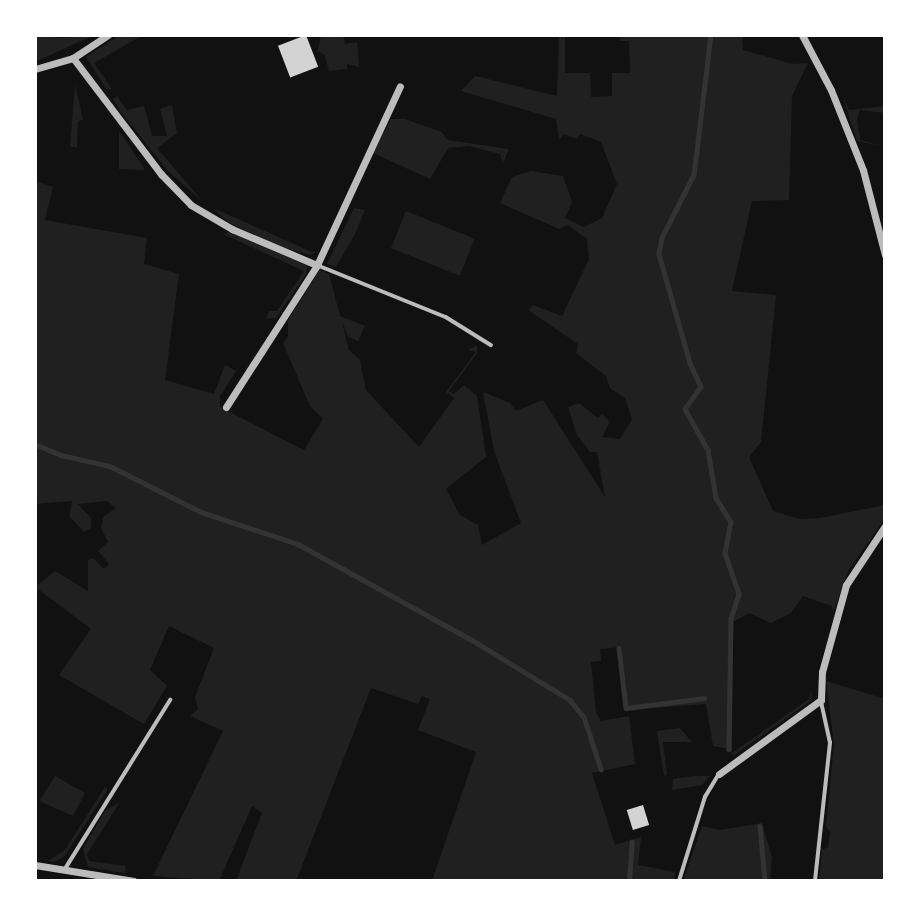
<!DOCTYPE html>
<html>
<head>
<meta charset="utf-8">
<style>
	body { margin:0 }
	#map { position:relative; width:920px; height:916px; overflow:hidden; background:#111; font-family:Karla,sans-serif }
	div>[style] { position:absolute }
	.green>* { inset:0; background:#202020; transform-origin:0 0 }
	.stream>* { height:4.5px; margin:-2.25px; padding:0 2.25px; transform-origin:2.25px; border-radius:2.25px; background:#333 }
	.building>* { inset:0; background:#d3d3d3; transform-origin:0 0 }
	.service>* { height:3.5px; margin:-1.75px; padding:0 1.75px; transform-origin:1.75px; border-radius:1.75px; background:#bcbcbc }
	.minor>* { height:7px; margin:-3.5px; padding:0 3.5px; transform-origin:3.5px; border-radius:3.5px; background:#bcbcbc }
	span { translate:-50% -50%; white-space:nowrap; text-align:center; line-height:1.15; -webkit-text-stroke:7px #fff; paint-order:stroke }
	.frame { position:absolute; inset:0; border:37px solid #fff; pointer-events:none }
</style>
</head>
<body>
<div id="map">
	<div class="green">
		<i style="clip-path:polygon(35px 35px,60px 38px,94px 35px,35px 62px)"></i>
		<i style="clip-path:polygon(120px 35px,143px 35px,94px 63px,112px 89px,106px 89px,86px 57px)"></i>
		<i style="clip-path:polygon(321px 35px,343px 35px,345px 44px,357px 42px,359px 67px,347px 64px,347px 69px,329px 71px,325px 55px,318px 51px)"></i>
		<i style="clip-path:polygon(559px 35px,565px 35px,565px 73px,590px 73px,591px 97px,612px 96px,612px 73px,630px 73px,629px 41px,620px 41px,620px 35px,742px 35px,743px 50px,793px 64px,808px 63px,792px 96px,789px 200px,752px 201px,732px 291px,776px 295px,761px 442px,749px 457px,773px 511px,799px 519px,820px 518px,885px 505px,885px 518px,848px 571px,833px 613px,832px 606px,803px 596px,791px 613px,771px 623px,749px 613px,733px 622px,732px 753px,809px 699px,811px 691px,812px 700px,733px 756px,730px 749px,713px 746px,706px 704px,628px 710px,621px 647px,600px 649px,601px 661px,591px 662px,596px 713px,601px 721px,629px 716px,635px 764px,592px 773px,615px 845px,641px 837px,638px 865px,675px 872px,674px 881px,432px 881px,476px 752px,418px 730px,430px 699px,422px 696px,418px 704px,371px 688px,296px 881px,236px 881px,262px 813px,252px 806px,219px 881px,153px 876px,223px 731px,190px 716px,198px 709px,195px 697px,214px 648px,169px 626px,150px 670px,167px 686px,144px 724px,59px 675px,91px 629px,35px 587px,55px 571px,88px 591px,88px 560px,93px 558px,104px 569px,109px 564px,98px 551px,108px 542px,101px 528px,103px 517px,116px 508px,107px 501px,78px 504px,91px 518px,91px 528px,84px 532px,69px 516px,72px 501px,35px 504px,35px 181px,53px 187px,45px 220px,147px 238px,144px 264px,179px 274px,165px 380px,214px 394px,225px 365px,236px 371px,220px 396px,220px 407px,304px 450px,323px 419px,310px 406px,283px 343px,288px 337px,288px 320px,320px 270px,329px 274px,340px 316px,365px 326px,358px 341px,348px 337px,342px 322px,349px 350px,360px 360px,366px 390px,419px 447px,454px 398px,446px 392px,476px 352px,468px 350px,477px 345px,477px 353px,449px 391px,454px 394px,464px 385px,477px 396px,486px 457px,446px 489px,460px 515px,478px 525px,482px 545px,521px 523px,494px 451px,483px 392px,510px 403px,516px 411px,543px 400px,605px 497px,597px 452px,590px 452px,577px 435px,568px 407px,579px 403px,598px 418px,602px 414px,610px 422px,602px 437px,620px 439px,632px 420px,625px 398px,610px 388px,606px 376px,576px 353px,578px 344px,528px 310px,533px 305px,562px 316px,589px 259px,587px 239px,568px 225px,559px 229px,500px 203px,512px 177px,531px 171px,563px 176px,572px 202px,565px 218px,584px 227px,602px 218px,617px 184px,601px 142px,580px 134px,577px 139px,564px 134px,559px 140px,556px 119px,461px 91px,475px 76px,557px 96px)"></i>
		<i style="clip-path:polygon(75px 84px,83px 120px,78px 121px,77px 147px,70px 147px)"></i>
		<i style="clip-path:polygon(841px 91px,849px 110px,885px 106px,885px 113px,860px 110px,857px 119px,860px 140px,885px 147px,857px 141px)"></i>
		<i style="clip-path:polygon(117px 96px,127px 110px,144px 106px,152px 136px,167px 136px,160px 109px,172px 105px,177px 133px,157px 148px,203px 202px,167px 170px,120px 111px,113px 99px)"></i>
		<i style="clip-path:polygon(391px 119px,405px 119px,442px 132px,447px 140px,509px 149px,503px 163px,500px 154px,469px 146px,448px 148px,430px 179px,373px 153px)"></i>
		<i style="clip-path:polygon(119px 131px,145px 170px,119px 169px)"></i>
		<i style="clip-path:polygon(213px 208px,312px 252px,318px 251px,311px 255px,281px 247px,228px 222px)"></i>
		<i style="clip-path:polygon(354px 208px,365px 210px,355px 234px,336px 267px,327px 264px)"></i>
		<i style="left:406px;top:211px;width:74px;height:40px;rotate:22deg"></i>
		<i style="clip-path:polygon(229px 232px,308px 265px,306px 274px,276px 318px,266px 319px,269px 311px,277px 311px,304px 271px,223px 234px)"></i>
		<i style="clip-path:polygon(826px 681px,885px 699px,885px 881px,819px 881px,822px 850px,828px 847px,830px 832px,826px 826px,834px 744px)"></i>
		<i style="clip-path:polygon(680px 728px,692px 742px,663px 742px,667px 775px,664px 776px,657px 731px)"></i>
		<i style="clip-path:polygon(55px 776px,85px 793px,73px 816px,39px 801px)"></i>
		<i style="clip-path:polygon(693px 776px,710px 776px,702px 785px,672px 790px,673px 779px)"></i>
		<i style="clip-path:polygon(105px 787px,108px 789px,64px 857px,54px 862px,35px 857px,49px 860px,65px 850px)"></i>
		<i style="clip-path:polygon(120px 802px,87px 854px,89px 861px,126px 866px,125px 873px,88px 867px,83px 849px,105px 811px)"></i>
		<i style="clip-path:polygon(762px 823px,772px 857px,770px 881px,683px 881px,702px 826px,720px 830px)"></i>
	</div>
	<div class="stream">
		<i style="left:711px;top:35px;width:141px;rotate:96.9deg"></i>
		<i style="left:694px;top:175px;width:71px;rotate:116.9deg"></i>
		<i style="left:662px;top:238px;width:16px;rotate:101deg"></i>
		<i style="left:659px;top:254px;width:113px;rotate:74.1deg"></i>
		<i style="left:690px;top:363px;width:26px;rotate:65deg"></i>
		<i style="left:701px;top:387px;width:27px;rotate:126deg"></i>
		<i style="left:685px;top:409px;width:47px;rotate:60.7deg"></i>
		<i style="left:708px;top:450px;width:49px;rotate:80.5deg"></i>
		<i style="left:716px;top:498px;width:28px;rotate:58deg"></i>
		<i style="left:731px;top:522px;width:32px;rotate:101deg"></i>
		<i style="left:725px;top:553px;width:43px;rotate:71.1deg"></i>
		<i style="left:739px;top:594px;width:25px;rotate:108deg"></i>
		<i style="left:731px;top:618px;width:131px;rotate:90.9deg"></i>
		<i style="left:35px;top:444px;width:28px;rotate:23deg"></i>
		<i style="left:61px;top:455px;width:50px;rotate:12.7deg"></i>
		<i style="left:110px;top:466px;width:102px;rotate:26.8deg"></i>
		<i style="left:201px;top:512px;width:102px;rotate:18.3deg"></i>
		<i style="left:298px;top:544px;width:205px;rotate:28.9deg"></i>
		<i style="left:477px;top:643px;width:109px;rotate:31.5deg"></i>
		<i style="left:570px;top:700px;width:22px;rotate:51deg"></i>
		<i style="left:584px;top:717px;width:55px;rotate:71.9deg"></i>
		<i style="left:619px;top:648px;width:60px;rotate:83.3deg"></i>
		<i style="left:626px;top:708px;width:79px;rotate:-7.3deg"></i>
		<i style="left:760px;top:826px;width:55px;rotate:84.8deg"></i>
		<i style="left:629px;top:881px;width:39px;rotate:-86deg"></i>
	</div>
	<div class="building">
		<i style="left:306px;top:35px;width:34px;height:30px;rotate:69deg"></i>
		<i style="left:643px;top:805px;width:21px;height:17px;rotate:73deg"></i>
	</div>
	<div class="service">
		<i style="left:317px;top:265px;width:139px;rotate:22deg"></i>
		<i style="left:446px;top:317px;width:53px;rotate:31.9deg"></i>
		<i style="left:65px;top:869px;width:199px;rotate:-58.1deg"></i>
		<i style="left:679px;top:881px;width:88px;rotate:-72.8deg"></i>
		<i style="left:705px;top:797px;width:26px;rotate:-59deg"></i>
		<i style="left:815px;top:881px;width:139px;rotate:-83.8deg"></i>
		<i style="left:830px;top:743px;width:42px;rotate:-102.4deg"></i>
	</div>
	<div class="minor">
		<i style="left:802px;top:35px;width:62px;rotate:62.2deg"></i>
		<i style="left:831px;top:90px;width:86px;rotate:68.2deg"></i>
		<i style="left:863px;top:170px;width:88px;rotate:75.5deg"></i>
		<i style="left:73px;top:58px;width:146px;rotate:52.8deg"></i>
		<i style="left:161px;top:174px;width:43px;rotate:45.9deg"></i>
		<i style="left:191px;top:205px;width:48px;rotate:30.3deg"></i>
		<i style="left:232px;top:229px;width:92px;rotate:23deg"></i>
		<i style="left:35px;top:69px;width:40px;rotate:-16deg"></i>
		<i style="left:73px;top:58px;width:42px;rotate:-33.3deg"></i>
		<i style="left:226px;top:407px;width:169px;rotate:-57.3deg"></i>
		<i style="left:317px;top:265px;width:197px;rotate:-65.1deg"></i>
		<i style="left:719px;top:774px;width:126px;rotate:-36deg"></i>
		<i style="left:821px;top:700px;width:28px;rotate:-88deg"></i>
		<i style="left:822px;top:672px;width:90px;rotate:-74.6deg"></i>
		<i style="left:846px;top:585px;width:71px;rotate:-56.5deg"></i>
		<i style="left:35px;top:865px;width:100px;rotate:9.2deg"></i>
	</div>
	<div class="frame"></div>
</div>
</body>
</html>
